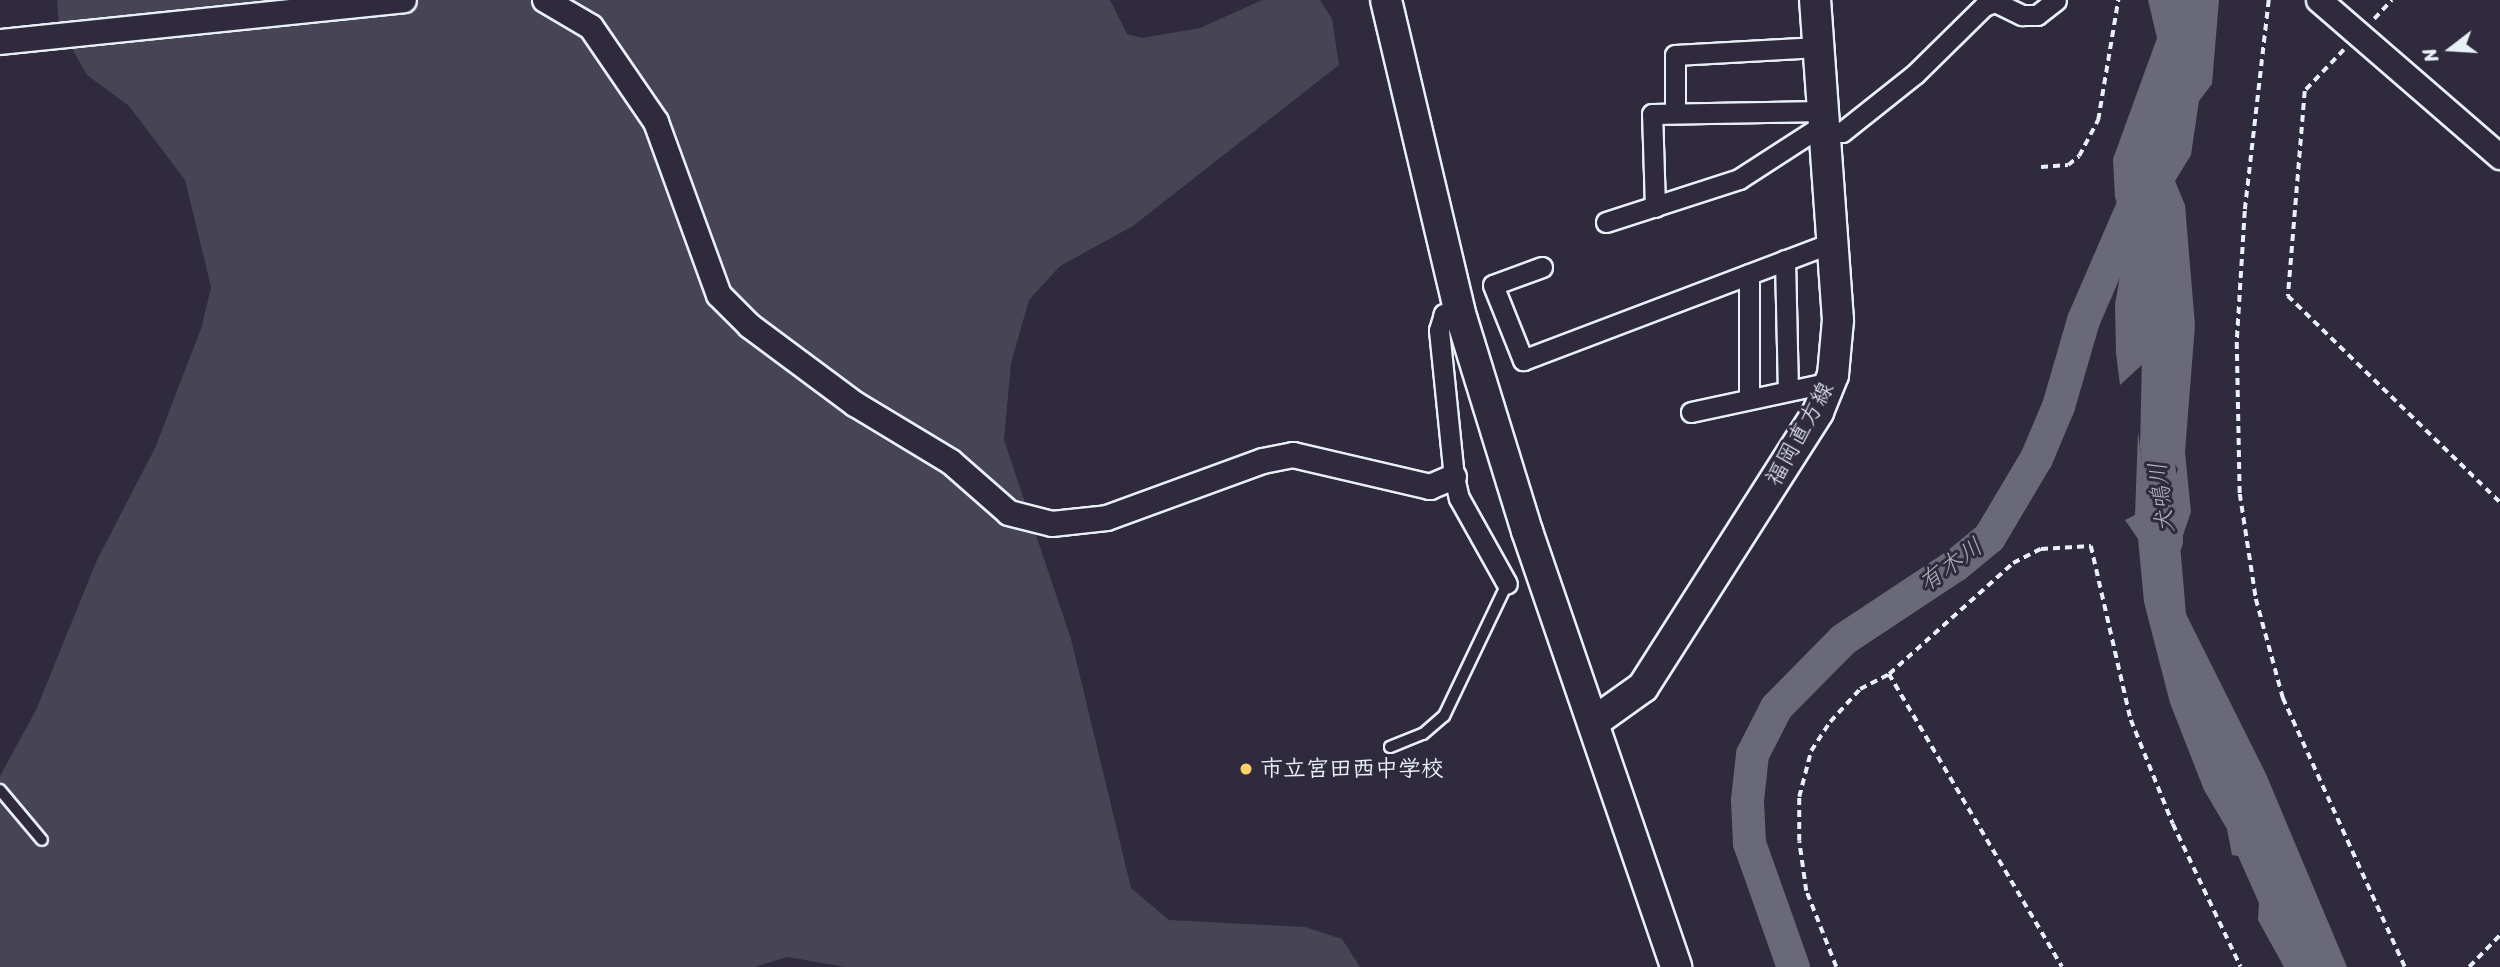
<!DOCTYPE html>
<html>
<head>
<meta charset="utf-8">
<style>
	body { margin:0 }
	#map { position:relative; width:2500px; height:967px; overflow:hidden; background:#2f2a3d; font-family:Sriracha,"Klee One",sans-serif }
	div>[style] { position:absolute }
	.green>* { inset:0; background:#464455 }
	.water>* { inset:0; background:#696978 }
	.river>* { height:33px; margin:-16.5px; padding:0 16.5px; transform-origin:16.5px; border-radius:16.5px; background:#696978 }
	.path>* { height:3.5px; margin-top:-1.75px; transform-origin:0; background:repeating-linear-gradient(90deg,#e8f1f8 0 7px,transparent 0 12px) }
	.roads { filter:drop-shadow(2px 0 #e8f1f8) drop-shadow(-2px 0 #e8f1f8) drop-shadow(0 2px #e8f1f8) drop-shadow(0 -2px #e8f1f8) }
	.service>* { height:10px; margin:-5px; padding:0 5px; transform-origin:5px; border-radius:5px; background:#2f2a3d }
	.minor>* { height:19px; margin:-9.5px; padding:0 9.5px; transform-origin:9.5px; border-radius:9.5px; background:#2f2a3d }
	.tertiary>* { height:24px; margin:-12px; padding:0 12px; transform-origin:12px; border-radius:12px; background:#2f2a3d }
	.primary>* { height:30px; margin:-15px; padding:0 15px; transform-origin:15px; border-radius:15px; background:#2f2a3d }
	.dots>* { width:19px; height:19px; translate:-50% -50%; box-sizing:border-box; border:4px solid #2f2a3d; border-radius:50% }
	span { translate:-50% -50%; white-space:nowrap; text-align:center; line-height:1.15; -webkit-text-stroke:6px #2f2a3d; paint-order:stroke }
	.street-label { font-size:23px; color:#e8f1f8 }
	.poi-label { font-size:23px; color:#e8f1f8; font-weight:700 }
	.left { translate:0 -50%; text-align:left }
	.water-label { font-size:24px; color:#afb4be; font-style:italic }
	.north { position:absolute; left:2416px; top:14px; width:70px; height:70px; -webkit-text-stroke:5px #2f2a3d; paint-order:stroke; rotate:253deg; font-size:19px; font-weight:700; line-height:28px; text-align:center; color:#e8f1f8 }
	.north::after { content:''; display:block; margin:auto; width:24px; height:32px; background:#e8f1f8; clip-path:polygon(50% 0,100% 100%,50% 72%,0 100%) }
</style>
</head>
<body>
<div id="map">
	<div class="green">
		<i style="clip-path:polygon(57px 0,1110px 0,1127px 34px,1142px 38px,1200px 28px,1262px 0,1320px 0,1332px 19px,1339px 65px,1133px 226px,1060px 266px,1029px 300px,1011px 363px,1004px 440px,1071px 639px,1131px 888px,1169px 920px,1305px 927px,1342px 939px,1360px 967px,846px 967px,787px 957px,755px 967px,0 967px,0 776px,36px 710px,97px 560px,155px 448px,202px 326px,211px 287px,185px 180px,129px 106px,87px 75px,59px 26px)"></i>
	</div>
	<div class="water">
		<i style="clip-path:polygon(2148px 0,2219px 0,2212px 84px,2199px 101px,2191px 155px,2175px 181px,2185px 205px,2195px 325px,2185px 452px,2191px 512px,2180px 544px,2186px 614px,2266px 774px,2347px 967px,2284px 967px,2258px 920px,2259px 903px,2238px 856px,2232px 855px,2227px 829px,2204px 790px,2170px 703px,2144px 602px,2138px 539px,2125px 520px,2135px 515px,2138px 432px,2144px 476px,2153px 499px,2171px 489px,2178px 469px,2170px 457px,2165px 409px,2163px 301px,2146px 307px,2144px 363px,2120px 385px,2116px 353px,2115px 304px,2127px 238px,2115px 197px,2113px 159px,2157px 38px)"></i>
	</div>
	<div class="river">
		<i style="left:2160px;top:259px;width:184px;rotate:91.2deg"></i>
		<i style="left:2156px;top:443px;width:98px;rotate:84.1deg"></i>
		<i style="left:1793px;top:967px;width:132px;rotate:-109.5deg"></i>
		<i style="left:1749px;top:843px;width:43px;rotate:-92.7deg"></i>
		<i style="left:1747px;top:800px;width:46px;rotate:-83.8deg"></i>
		<i style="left:1752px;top:754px;width:53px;rotate:-62.9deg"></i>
		<i style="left:1776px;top:707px;width:95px;rotate:-45.4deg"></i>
		<i style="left:1843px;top:639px;width:134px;rotate:-33.5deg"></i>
		<i style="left:1955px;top:565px;width:44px;rotate:-39.5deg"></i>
		<i style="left:1989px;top:537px;width:92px;rotate:-59.3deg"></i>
		<i style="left:2036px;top:458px;width:56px;rotate:-67.1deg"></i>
		<i style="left:2058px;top:406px;width:90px;rotate:-73.8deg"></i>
		<i style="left:2083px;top:320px;width:146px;rotate:-66.6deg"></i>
	</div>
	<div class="path">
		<i style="left:2269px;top:0;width:212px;rotate:96.5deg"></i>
		<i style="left:2245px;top:211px;width:131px;rotate:93.5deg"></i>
		<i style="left:2237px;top:342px;width:152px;rotate:88.9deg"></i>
		<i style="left:2240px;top:494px;width:106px;rotate:81.3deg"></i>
		<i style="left:2256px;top:599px;width:103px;rotate:74.7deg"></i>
		<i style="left:2283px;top:698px;width:295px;rotate:65.6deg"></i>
		<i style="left:2374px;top:19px;width:26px;rotate:-47deg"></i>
		<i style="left:2344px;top:50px;width:57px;rotate:133.6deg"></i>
		<i style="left:2305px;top:91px;width:206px;rotate:94.7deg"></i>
		<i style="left:2288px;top:296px;width:296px;rotate:44.2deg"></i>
		<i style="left:2041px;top:167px;width:27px;rotate:-4deg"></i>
		<i style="left:2068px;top:165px;width:14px;rotate:-39deg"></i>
		<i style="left:2079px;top:156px;width:41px;rotate:-62.2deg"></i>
		<i style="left:2098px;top:120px;width:122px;rotate:-80.5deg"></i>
		<i style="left:1889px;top:674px;width:166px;rotate:-41.8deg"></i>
		<i style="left:2013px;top:563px;width:31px;rotate:-27deg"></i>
		<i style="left:2041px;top:549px;width:50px;rotate:-3.4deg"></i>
		<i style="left:2091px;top:546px;width:179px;rotate:77.1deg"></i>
		<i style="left:2131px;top:720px;width:112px;rotate:68deg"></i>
		<i style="left:2173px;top:824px;width:158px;rotate:64.6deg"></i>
		<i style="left:1836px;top:967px;width:82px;rotate:-111.5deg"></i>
		<i style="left:1806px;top:891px;width:50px;rotate:-98deg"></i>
		<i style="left:1799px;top:841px;width:44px;rotate:-90deg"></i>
		<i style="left:1799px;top:797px;width:48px;rotate:-75.4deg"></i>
		<i style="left:1811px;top:751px;width:35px;rotate:-57deg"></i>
		<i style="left:1830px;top:722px;width:45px;rotate:-47.7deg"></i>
		<i style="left:1860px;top:689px;width:33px;rotate:-27deg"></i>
		<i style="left:1889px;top:674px;width:340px;rotate:59.4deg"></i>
		<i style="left:2469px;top:967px;width:45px;rotate:-45.9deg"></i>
	</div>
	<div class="roads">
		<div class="service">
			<i style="left:1390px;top:747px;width:35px;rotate:-22deg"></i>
			<i style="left:1423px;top:734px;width:28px;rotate:-41deg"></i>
			<i style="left:1444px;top:716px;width:146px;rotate:-64.5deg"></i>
			<i style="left:0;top:790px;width:65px;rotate:50deg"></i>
		</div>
		<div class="minor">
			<i style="left:1675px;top:113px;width:58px;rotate:-90deg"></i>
			<i style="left:1675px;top:55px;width:143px;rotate:-3.2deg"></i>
			<i style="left:1825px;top:130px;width:17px;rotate:7deg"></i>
			<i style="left:1842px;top:132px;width:93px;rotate:-38.5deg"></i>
			<i style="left:1915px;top:74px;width:97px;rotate:-44.6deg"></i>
			<i style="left:1984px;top:6px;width:12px;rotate:-20deg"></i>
			<i style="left:1995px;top:2px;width:30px;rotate:26deg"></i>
			<i style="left:2022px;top:15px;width:15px"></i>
			<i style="left:2037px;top:15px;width:24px;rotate:-38deg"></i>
			<i style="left:1655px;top:207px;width:93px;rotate:-91.8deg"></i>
			<i style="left:1652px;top:114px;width:171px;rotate:-1deg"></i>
			<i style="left:1606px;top:222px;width:140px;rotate:-17.9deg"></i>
			<i style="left:1739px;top:179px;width:101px;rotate:-32.9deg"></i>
			<i style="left:1785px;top:260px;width:130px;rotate:88.7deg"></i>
			<i style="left:1542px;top:267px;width:52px;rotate:159.8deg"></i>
			<i style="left:1493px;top:285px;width:81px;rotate:68.2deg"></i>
			<i style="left:1523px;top:360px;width:332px;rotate:-20.8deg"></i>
			<i style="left:1749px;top:274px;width:123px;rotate:90deg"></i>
			<i style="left:1459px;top:310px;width:16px;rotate:165deg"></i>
			<i style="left:1444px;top:314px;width:17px;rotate:107deg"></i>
			<i style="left:1439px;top:330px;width:148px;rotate:84.2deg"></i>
			<i style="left:1454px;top:477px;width:22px;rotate:77deg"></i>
			<i style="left:1459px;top:498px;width:98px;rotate:60.8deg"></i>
			<i style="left:1691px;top:412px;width:143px;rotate:-12.1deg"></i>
		</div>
		<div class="tertiary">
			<i style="left:545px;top:0;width:53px;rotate:30.4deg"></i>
			<i style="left:591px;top:27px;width:115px;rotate:55.6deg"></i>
			<i style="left:656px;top:122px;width:184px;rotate:70deg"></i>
			<i style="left:719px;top:295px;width:44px;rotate:45deg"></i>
			<i style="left:750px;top:326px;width:131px;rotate:36.6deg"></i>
			<i style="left:855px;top:404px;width:112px;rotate:31.1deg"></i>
			<i style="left:951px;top:462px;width:77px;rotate:41.3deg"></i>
			<i style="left:1009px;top:513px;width:44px;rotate:14.3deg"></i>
			<i style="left:1052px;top:524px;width:55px;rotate:-6.2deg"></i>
			<i style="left:1107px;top:518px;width:166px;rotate:-20.1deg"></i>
			<i style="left:1263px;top:461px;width:31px;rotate:-11deg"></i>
			<i style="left:1293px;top:455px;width:141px;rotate:13.1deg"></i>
			<i style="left:1430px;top:487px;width:26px;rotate:-23deg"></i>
			<i style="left:2319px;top:0;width:240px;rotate:40.9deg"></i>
			<i style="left:0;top:42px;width:406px;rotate:-5.9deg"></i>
		</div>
		<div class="primary">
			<i style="left:1386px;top:0;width:318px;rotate:76.7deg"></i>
			<i style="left:1459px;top:310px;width:231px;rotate:72.9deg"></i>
			<i style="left:1527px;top:531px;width:461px;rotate:71.1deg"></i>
			<i style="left:1594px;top:722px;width:60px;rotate:-35.5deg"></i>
			<i style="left:1643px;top:687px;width:326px;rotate:-57.5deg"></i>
			<i style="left:1818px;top:412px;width:40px;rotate:-68deg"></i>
			<i style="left:1833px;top:375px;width:55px;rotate:-84.8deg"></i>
			<i style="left:1838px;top:320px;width:321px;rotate:-94.1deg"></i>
		</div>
	</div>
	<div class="dots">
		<i style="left:1246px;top:769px;background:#ffd166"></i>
	</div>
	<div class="street-label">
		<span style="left:1800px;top:434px;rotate:-61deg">福岡直方線</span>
	</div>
	<div class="poi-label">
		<span class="left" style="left:1260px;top:769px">市立宮田西中学校</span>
	</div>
	<div class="water-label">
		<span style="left:2162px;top:498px;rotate:-97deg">犬鳴川</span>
		<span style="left:1951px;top:565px;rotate:-36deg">有木川</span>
	</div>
	<div class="north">N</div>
</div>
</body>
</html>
